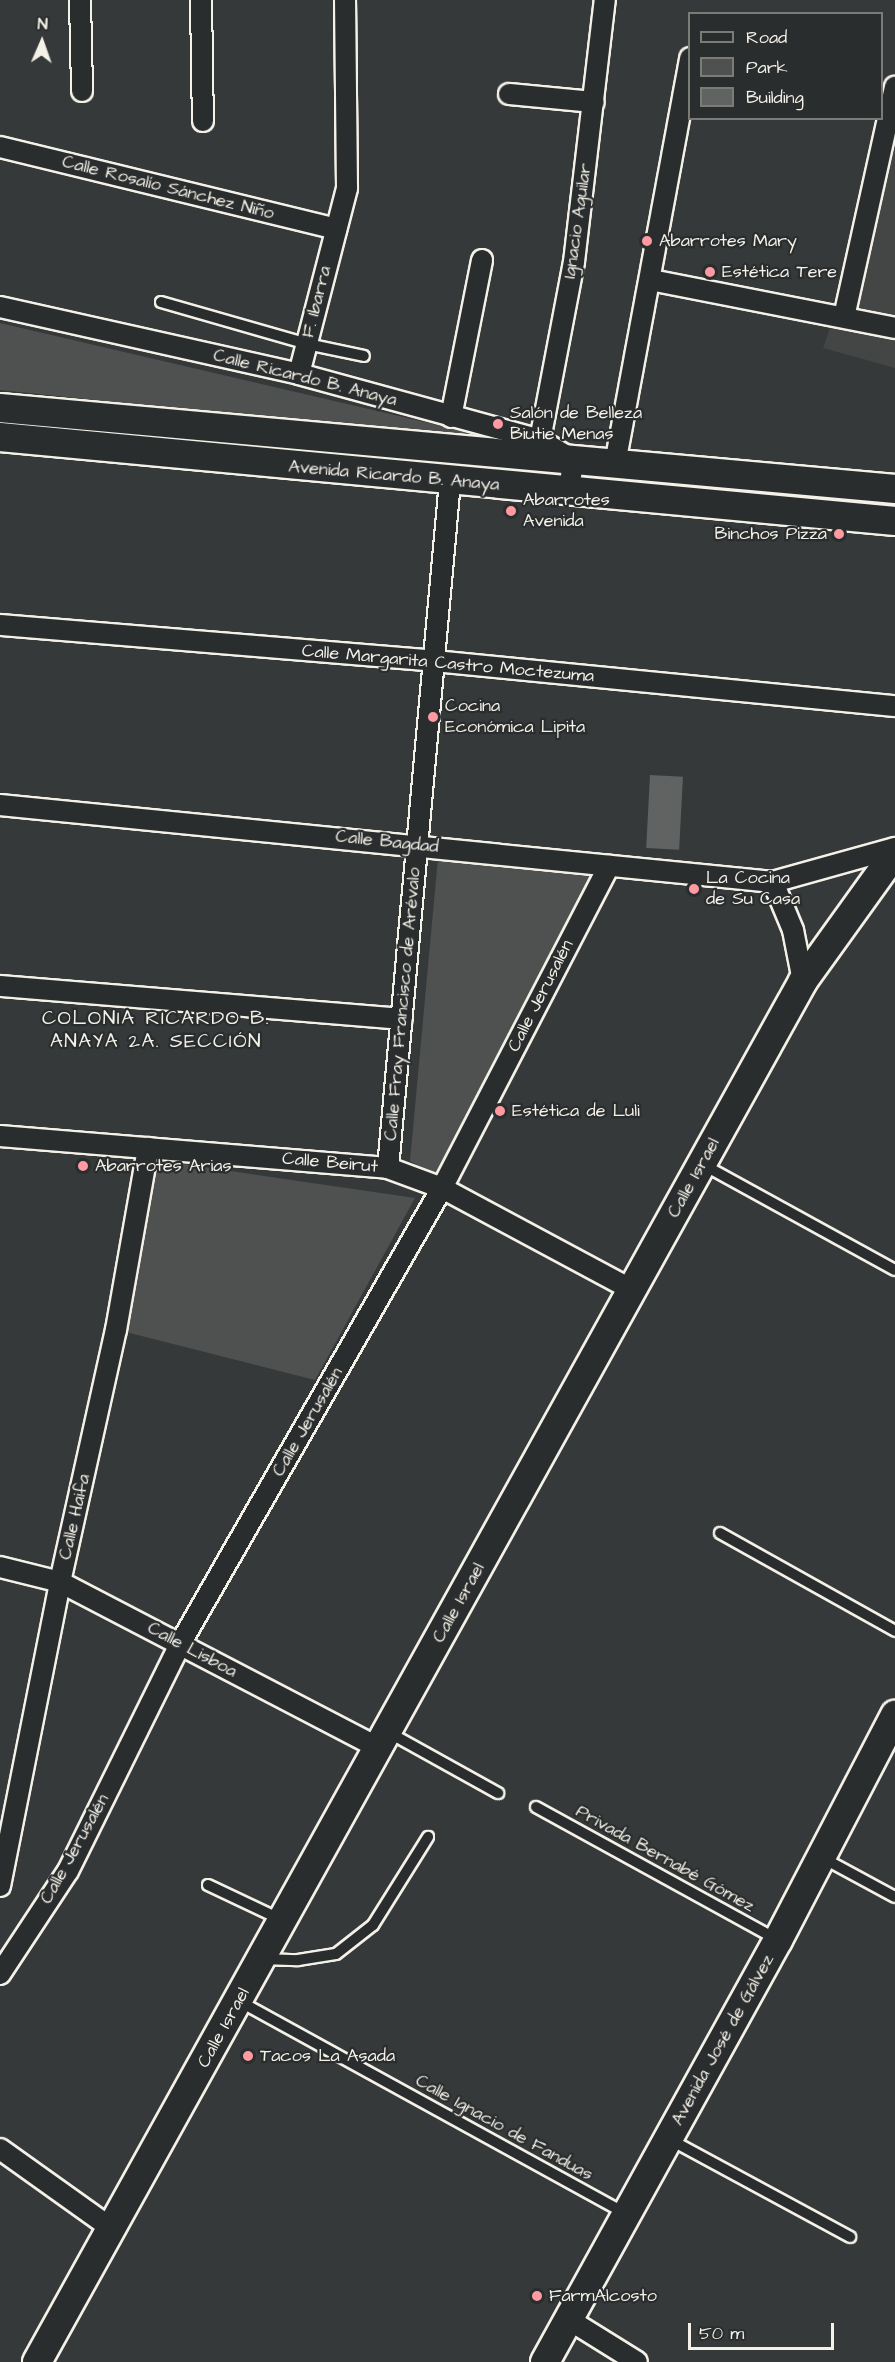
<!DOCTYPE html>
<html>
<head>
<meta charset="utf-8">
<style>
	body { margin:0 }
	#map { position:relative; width:895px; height:2362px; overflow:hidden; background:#363939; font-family:"Architects Daughter",sans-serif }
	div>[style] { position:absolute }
	.built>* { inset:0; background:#434645 }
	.green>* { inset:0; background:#4e514f }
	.building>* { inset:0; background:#616362; transform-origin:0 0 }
	.roads { filter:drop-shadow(2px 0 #f4f1e8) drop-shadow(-2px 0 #f4f1e8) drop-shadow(0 2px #f4f1e8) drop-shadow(0 -2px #f4f1e8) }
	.lane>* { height:10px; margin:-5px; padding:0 5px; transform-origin:5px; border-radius:5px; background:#2a2d2e }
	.street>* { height:20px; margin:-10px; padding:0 10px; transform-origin:10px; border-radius:10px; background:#2a2d2e }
	.secondary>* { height:28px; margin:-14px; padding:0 14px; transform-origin:14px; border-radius:14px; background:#2a2d2e }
	.dots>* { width:16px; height:16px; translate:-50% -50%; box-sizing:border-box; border:3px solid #2a2d2e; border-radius:50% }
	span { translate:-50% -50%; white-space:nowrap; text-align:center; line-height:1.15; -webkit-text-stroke:4.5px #2a2d2e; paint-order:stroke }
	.street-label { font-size:18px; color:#f4f1e8 }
	.poi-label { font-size:18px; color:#f4f1e8 }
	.left { translate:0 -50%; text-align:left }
	.right { translate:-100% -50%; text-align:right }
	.neighbourhood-label { font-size:20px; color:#f4f1e8; letter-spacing:1.5px }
	.legend { position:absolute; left:688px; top:12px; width:195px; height:108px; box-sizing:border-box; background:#2a2d2e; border:2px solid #7b7b78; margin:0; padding:8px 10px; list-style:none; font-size:18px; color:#f4f1e8 }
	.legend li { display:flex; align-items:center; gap:12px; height:30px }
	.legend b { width:30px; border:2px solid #7b7b78 }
	.north { position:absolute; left:12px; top:12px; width:60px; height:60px; -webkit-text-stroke:4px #2a2d2e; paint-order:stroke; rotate:2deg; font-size:16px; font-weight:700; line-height:24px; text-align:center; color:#f4f1e8 }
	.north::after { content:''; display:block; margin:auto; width:21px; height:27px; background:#f4f1e8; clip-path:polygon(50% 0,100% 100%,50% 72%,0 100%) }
	.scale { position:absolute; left:688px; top:2323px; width:146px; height:27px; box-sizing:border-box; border:3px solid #f4f1e8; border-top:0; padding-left:8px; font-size:18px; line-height:21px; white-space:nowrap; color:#f4f1e8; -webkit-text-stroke:4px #2a2d2e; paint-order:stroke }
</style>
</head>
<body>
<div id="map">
	<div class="built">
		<i style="clip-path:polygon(895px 143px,895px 368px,823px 348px)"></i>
	</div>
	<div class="green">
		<i style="clip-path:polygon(0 323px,523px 445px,0 390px)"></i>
		<i style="clip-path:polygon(438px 858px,592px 873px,438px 1177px,410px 1161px)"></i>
		<i style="clip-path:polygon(148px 1159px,415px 1198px,315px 1380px,118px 1330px)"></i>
	</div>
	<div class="building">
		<i style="left:650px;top:775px;width:33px;height:73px;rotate:3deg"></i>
	</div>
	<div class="roads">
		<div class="lane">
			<i style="left:161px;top:302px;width:152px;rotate:16deg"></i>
			<i style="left:307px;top:344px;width:58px;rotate:11.9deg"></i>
			<i style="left:702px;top:1164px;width:220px;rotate:28.8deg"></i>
			<i style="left:720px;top:1533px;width:201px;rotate:29.2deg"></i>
			<i style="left:388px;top:1732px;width:126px;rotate:29deg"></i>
			<i style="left:536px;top:1807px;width:276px;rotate:28.8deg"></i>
			<i style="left:821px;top:1857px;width:84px;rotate:28.4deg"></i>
			<i style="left:208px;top:1885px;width:80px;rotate:25.3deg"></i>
			<i style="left:262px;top:1959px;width:36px;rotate:2deg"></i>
			<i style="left:298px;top:1960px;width:38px;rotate:-9deg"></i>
			<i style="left:336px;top:1954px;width:47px;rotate:-38.1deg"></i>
			<i style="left:373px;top:1925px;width:104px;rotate:-58deg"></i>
			<i style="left:239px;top:2001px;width:440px;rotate:28.8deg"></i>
			<i style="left:669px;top:2139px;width:206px;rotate:28.4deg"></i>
		</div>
		<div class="street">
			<i style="left:80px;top:0;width:91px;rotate:88.7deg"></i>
			<i style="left:201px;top:0;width:121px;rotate:89.1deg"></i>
			<i style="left:509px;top:94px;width:85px;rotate:5.4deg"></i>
			<i style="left:0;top:147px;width:346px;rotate:13.7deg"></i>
			<i style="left:651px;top:280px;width:249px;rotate:11.1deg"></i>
			<i style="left:0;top:307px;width:306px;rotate:12.6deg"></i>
			<i style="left:299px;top:374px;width:250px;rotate:15.3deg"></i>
			<i style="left:540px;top:440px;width:39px;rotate:31deg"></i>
			<i style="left:573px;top:460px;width:32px;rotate:97deg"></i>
			<i style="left:844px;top:317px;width:236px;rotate:-77.5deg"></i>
			<i style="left:299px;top:374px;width:192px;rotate:-75.5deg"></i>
			<i style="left:347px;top:188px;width:188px;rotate:-90.6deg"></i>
			<i style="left:451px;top:417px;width:160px;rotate:-78.8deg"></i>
			<i style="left:540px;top:440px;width:181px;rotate:-79.2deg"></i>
			<i style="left:574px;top:262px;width:264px;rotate:-83.3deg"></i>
			<i style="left:615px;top:464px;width:413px;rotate:-79.5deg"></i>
			<i style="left:0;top:625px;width:435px;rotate:4.7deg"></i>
			<i style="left:434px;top:661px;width:463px;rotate:5.6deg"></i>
			<i style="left:0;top:805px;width:777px;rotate:5.69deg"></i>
			<i style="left:773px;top:882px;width:127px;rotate:-15.6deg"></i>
			<i style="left:773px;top:882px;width:52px;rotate:67.4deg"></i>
			<i style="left:793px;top:930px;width:52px;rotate:78.9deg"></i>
			<i style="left:0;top:986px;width:403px;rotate:4.7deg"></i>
			<i style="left:0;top:1136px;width:389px;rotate:4.7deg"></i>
			<i style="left:388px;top:1168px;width:58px;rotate:20.3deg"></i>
			<i style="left:442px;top:1188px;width:216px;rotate:28.2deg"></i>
			<i style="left:388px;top:1168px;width:689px;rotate:-84.84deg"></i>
			<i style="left:0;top:1567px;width:62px;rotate:14deg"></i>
			<i style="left:60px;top:1582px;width:360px;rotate:27.5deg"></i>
			<i style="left:0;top:1886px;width:310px;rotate:-78.8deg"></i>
			<i style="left:60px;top:1582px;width:258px;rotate:-77.5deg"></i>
			<i style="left:116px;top:1330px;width:185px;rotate:-80deg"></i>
			<i style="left:0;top:1974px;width:123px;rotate:-56.6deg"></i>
			<i style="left:68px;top:1871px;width:253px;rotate:-63.7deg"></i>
			<i style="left:180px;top:1644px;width:526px;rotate:-60.12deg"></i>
			<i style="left:442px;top:1188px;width:363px;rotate:-62.6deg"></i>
			<i style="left:0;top:2149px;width:138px;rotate:35.5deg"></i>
			<i style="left:568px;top:2319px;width:81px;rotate:31.9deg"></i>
		</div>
		<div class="secondary">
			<i style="left:0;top:408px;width:899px;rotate:5.17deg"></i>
			<i style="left:0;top:437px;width:899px;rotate:5.36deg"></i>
			<i style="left:37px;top:2362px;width:1579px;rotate:-60.98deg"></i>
			<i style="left:803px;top:981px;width:158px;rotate:-54.3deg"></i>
			<i style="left:545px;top:2362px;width:482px;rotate:-61.1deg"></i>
			<i style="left:778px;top:1940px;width:254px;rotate:-62.5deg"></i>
		</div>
	</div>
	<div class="dots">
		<i style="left:647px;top:241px;background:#ff9aa2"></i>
		<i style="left:710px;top:272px;background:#ff9aa2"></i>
		<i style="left:498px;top:424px;background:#ff9aa2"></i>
		<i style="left:511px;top:511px;background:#ff9aa2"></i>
		<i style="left:839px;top:534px;background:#ff9aa2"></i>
		<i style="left:433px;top:717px;background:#ff9aa2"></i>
		<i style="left:694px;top:889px;background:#ff9aa2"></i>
		<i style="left:500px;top:1111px;background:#ff9aa2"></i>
		<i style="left:83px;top:1166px;background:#ff9aa2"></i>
		<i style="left:248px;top:2056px;background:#ff9aa2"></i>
		<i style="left:537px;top:2296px;background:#ff9aa2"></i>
	</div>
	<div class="street-label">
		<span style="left:168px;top:188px;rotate:14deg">Calle Rosalío Sánchez Niño</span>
		<span style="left:578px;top:221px;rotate:-82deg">Ignacio Aguilar</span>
		<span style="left:317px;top:302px;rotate:-76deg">F. Ibarra</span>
		<span style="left:305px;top:378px;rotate:14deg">Calle Ricardo B. Anaya</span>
		<span style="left:394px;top:476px;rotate:5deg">Avenida Ricardo B. Anaya</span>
		<span style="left:448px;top:664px;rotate:5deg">Calle Margarita Castro Moctezuma</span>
		<span style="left:387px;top:842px;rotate:6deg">Calle Bagdad</span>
		<span style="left:541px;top:996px;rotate:-63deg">Calle Jerusalén</span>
		<span style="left:403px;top:1004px;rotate:-85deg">Calle Fray Francisco de Arévalo</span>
		<span style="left:330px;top:1163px;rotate:5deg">Calle Beirut</span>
		<span style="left:694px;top:1178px;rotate:-61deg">Calle Israel</span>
		<span style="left:308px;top:1422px;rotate:-60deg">Calle Jerusalén</span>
		<span style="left:75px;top:1517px;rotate:-77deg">Calle Haifa</span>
		<span style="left:459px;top:1603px;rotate:-61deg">Calle Israel</span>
		<span style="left:192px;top:1650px;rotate:28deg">Calle Lisboa</span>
		<span style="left:75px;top:1849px;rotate:-61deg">Calle Jerusalén</span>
		<span style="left:665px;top:1859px;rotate:29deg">Privada Bernabé Gómez</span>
		<span style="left:224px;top:2028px;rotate:-61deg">Calle Israel</span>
		<span style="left:723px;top:2040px;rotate:-61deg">Avenida José de Gálvez</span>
		<span style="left:504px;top:2128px;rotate:29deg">Calle Ignacio de Fanduas</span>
	</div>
	<div class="poi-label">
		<span class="left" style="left:659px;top:241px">Abarrotes Mary</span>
		<span class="left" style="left:722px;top:272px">Estética Tere</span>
		<span class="left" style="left:510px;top:424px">Salón de Belleza<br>Biutie Menas</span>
		<span class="left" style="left:523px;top:511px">Abarrotes<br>Avenida</span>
		<span class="right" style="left:827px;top:534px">Binchos Pizza</span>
		<span class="left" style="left:445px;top:717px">Cocina<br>Económica Lipita</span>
		<span class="left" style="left:706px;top:889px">La Cocina<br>de Su Casa</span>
		<span class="left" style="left:512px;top:1111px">Estética de Luli</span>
		<span class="left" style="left:95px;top:1166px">Abarrotes Arias</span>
		<span class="left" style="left:260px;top:2056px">Tacos La Asada</span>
		<span class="left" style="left:549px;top:2296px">FarmAlcosto</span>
	</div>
	<div class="neighbourhood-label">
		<span style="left:156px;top:1030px">COLONIA RICARDO B.<br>ANAYA 2A. SECCIÓN</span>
	</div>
	<ul class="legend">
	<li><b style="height:8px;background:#2a2d2e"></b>Road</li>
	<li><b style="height:16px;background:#4e514f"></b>Park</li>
	<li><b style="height:16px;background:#616362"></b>Building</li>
	</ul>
	<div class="north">N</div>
	<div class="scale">50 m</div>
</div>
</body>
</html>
